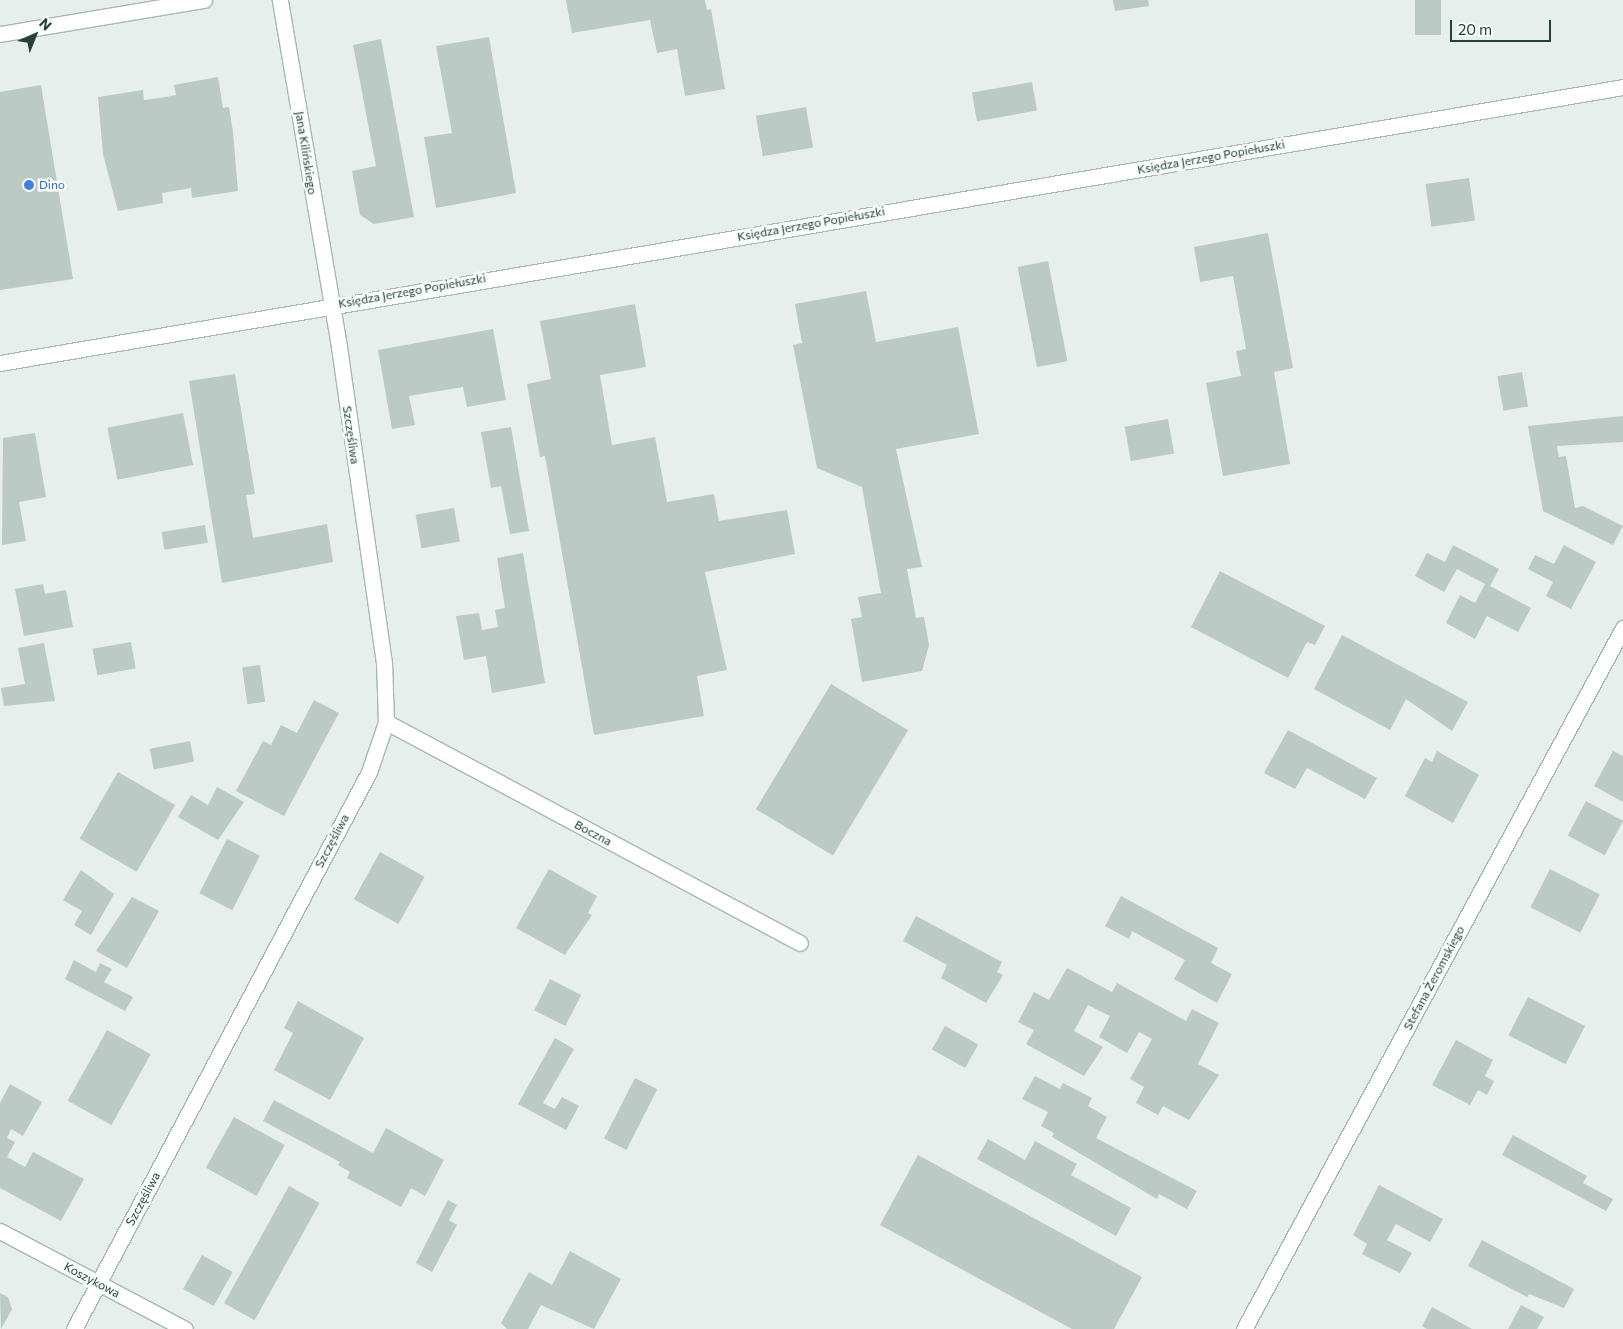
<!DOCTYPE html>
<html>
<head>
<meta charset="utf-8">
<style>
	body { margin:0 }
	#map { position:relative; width:1623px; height:1329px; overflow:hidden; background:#e6efeb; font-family:Commissioner,sans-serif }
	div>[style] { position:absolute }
	.building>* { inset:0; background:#bbcac4; transform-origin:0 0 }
	.roads { filter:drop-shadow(1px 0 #a8b8b2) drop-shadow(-1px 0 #a8b8b2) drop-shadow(0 1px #a8b8b2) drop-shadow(0 -1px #a8b8b2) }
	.street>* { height:15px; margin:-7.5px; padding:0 7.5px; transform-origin:7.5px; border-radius:7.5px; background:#fff }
	.dots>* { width:14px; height:14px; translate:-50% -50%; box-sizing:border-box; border:2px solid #f7fbf9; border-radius:50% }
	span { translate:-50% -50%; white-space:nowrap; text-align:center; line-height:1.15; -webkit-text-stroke:5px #f7fbf9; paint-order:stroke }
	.street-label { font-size:12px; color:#24423a }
	.shop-label { font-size:12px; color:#366cbe }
	.left { translate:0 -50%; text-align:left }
	.north { position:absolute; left:10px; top:10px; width:50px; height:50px; -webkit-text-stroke:4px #f7fbf9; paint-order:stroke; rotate:44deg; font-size:14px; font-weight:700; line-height:20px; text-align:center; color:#24423a }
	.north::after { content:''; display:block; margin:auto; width:18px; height:22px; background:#24423a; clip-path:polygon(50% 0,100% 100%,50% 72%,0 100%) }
	.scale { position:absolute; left:1450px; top:20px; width:101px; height:22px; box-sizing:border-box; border:2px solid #24423a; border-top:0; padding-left:6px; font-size:15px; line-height:18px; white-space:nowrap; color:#24423a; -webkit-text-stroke:4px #f7fbf9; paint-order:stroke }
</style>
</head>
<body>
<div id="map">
	<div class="building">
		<i style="clip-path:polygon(566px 0,705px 0,707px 10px,711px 9px,725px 89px,685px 96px,677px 49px,657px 53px,650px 20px,572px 33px)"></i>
		<i style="clip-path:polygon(1113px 0,1148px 0,1149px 6px,1115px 11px)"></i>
		<i style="left:1415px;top:0;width:26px;height:35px"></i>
		<i style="clip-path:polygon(489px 37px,516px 193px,436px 208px,424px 137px,452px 133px,436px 46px)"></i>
		<i style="clip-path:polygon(381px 39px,414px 217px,374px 224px,360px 215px,352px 171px,376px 166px,353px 45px)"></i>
		<i style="clip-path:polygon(218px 77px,223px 108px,229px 107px,233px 132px,238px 191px,192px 198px,191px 188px,162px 193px,163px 203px,118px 211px,103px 154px,98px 97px,143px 90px,144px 100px,160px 98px,176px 95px,174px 85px)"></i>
		<i style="left:1032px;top:82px;width:29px;height:61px;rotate:80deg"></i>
		<i style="clip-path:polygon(41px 85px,73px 279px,0 290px,0 92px)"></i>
		<i style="left:806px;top:107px;width:41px;height:51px;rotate:80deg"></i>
		<i style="left:1469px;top:178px;width:43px;height:44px;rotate:82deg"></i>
		<i style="clip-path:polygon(1268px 233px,1293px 368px,1274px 372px,1290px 464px,1223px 476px,1206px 383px,1241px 376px,1236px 351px,1246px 349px,1233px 276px,1200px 282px,1194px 247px)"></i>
		<i style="left:1048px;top:261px;width:102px;height:31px;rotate:79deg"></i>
		<i style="clip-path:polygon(866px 291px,876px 342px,958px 327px,979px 434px,896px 449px,922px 567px,907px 569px,916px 618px,924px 617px,929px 645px,922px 671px,862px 682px,851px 619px,862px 617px,858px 597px,881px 593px,862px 487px,817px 468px,793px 345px,802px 343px,795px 304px)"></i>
		<i style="clip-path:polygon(635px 304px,646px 367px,600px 375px,612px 445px,655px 437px,667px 502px,714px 494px,719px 521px,787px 510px,795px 554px,705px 572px,727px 670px,697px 676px,704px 716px,594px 735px,545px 456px,540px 457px,527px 384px,551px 379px,540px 321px)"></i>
		<i style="clip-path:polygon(493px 329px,506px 400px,467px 407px,463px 387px,409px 396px,415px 425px,392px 429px,378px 350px)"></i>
		<i style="left:1522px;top:372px;width:35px;height:25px;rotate:80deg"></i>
		<i style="clip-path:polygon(235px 374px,255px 494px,246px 495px,253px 538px,327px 524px,333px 562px,222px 583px,189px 381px)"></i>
		<i style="left:183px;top:413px;width:53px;height:77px;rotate:79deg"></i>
		<i style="clip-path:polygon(1623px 416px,1623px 442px,1557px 446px,1559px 457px,1566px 456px,1575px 508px,1583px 506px,1623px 526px,1613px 545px,1543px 511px,1528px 426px)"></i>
		<i style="left:1168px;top:419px;width:35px;height:44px;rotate:80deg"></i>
		<i style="clip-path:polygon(511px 427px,529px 531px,510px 534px,501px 486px,491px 488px,481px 432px)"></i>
		<i style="clip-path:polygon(35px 433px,46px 497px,19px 502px,26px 541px,2px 545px,3px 438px)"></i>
		<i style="left:454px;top:508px;width:34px;height:39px;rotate:80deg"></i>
		<i style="left:205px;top:525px;width:18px;height:44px;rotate:81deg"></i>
		<i style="clip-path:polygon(1453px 545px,1499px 569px,1490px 586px,1531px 608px,1518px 632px,1487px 616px,1475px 639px,1446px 623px,1460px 595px,1475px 603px,1485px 584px,1457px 569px,1444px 592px,1415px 576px,1427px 553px,1445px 562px)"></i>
		<i style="clip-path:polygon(1564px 545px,1596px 562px,1571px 609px,1546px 596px,1553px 582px,1528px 569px,1535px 555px,1554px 564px)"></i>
		<i style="clip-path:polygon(523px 553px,545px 683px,492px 693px,486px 656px,464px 660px,456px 616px,479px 613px,482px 630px,498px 627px,495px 610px,505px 608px,497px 558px)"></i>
		<i style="clip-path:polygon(1220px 571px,1325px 626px,1315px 645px,1307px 642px,1288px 678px,1191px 627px)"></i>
		<i style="clip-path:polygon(43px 584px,45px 594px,66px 590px,73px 627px,24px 636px,15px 589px)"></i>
		<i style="clip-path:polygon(1342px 635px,1468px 702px,1452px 731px,1406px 699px,1390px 730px,1314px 689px)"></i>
		<i style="left:131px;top:642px;width:27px;height:39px;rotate:80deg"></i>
		<i style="clip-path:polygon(44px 643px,55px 701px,4px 706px,1px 688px,25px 684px,18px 648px)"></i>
		<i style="left:260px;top:665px;width:37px;height:18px;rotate:82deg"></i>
		<i style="left:831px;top:684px;width:90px;height:146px;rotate:31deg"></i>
		<i style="clip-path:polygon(314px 700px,339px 713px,284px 816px,236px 791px,263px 741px,271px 745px,281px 725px,297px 733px)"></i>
		<i style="clip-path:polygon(1288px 730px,1377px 778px,1365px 799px,1307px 768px,1295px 789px,1264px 773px)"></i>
		<i style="left:190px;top:741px;width:21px;height:41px;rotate:79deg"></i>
		<i style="clip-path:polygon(1437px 751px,1479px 775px,1453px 823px,1405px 796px,1425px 758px,1432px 762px)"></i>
		<i style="clip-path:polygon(1613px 751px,1623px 756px,1623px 802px,1594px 786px)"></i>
		<i style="left:118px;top:772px;width:66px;height:77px;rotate:30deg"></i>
		<i style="clip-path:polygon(217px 787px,244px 802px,218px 840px,178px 817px,191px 795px,208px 805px)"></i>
		<i style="left:1586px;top:801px;width:42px;height:39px;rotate:28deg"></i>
		<i style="left:227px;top:839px;width:37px;height:61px;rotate:27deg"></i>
		<i style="left:380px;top:852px;width:51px;height:54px;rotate:29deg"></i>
		<i style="clip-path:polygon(549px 869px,597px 896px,588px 913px,592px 915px,565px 955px,516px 928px)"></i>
		<i style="left:1550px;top:869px;width:56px;height:43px;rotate:27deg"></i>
		<i style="clip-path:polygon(81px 870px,114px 894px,91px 935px,74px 925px,82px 911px,63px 900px)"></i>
		<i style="clip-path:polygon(1121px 896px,1218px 948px,1211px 963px,1232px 974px,1217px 1003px,1174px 979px,1185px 960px,1132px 931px,1129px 939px,1105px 926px)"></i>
		<i style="clip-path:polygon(132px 897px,159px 911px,127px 968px,96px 951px)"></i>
		<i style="clip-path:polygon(916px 916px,1002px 962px,997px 972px,1003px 975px,986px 1003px,941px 978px,947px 965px,903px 941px)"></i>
		<i style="clip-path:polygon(74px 960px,96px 972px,100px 963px,112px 969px,104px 982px,133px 997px,125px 1011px,65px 979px)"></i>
		<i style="clip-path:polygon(1067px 968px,1112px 992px,1117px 983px,1186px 1021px,1192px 1009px,1219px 1023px,1198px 1064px,1219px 1075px,1189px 1120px,1163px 1106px,1158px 1115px,1136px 1103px,1144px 1087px,1130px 1079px,1152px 1039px,1139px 1032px,1127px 1053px,1099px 1037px,1110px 1016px,1088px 1005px,1074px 1031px,1103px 1047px,1084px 1076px,1026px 1044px,1034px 1030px,1018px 1022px,1034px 992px,1049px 1000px)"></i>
		<i style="left:550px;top:979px;width:35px;height:35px;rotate:27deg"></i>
		<i style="left:1528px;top:997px;width:64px;height:43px;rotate:27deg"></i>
		<i style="clip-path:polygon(298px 1001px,364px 1038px,330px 1100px,274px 1070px,293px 1033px,284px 1028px)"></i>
		<i style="left:945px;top:1026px;width:38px;height:27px;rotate:29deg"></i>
		<i style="left:107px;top:1030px;width:50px;height:81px;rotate:29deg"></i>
		<i style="clip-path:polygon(555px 1038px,574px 1049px,543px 1103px,555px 1109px,562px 1097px,579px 1106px,566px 1130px,518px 1104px)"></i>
		<i style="clip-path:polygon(1456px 1040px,1493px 1060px,1485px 1076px,1494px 1081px,1487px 1095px,1478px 1090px,1470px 1105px,1432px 1085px)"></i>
		<i style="clip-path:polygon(1035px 1076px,1060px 1089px,1063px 1083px,1092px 1098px,1088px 1106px,1107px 1117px,1096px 1138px,1197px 1191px,1187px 1209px,1159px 1194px,1157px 1199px,1052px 1137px,1054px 1133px,1041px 1126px,1048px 1112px,1022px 1099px)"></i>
		<i style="left:635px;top:1078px;width:25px;height:68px;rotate:27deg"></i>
		<i style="clip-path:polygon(10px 1084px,42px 1102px,23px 1136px,11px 1129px,7px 1138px,15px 1142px,7px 1157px,25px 1167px,33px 1152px,84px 1179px,61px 1221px,0 1188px,0 1103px)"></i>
		<i style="clip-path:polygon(274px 1100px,373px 1153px,386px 1128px,444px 1160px,425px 1196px,411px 1188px,401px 1207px,347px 1178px,350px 1172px,338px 1165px,340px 1162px,263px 1121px)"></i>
		<i style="left:234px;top:1117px;width:58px;height:58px;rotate:29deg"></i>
		<i style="clip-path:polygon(1513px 1135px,1587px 1176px,1583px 1183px,1613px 1199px,1606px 1211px,1502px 1155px)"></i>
		<i style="clip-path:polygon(988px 1139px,1025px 1160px,1035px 1141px,1077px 1164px,1071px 1175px,1131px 1208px,1116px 1236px,977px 1159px)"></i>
		<i style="clip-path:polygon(918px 1155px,1142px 1277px,1114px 1329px,1072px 1329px,880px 1225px)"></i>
		<i style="clip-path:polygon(1379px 1185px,1443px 1219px,1430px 1242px,1396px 1224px,1387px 1240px,1412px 1253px,1400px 1273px,1362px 1254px,1367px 1244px,1353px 1235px)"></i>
		<i style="left:289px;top:1186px;width:35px;height:134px;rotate:29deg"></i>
		<i style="clip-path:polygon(448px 1200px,457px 1205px,449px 1220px,457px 1225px,432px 1272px,416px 1263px)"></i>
		<i style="clip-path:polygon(1482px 1240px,1574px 1289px,1564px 1308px,1529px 1294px,1527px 1297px,1468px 1266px)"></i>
		<i style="clip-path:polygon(570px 1251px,621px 1279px,594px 1329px,541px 1305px,528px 1329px,507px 1329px,501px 1323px,529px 1272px,552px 1285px)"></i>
		<i style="left:202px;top:1255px;width:35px;height:39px;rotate:29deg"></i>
		<i style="clip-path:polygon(0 1293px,8px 1297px,12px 1309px,1px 1329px)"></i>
		<i style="clip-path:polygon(1521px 1305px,1544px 1317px,1537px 1329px,1508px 1329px)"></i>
		<i style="clip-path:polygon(1432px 1307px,1472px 1329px,1427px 1329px,1422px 1326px)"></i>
	</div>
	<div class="roads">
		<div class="street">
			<i style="left:0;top:34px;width:207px;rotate:-9.5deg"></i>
			<i style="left:0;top:363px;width:1646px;rotate:-9.65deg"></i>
			<i style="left:386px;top:722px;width:469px;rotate:28.1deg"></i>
			<i style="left:0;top:1231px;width:209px;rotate:27.9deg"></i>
			<i style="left:74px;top:1329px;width:630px;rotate:-62.09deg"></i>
			<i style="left:369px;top:772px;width:53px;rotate:-71.2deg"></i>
			<i style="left:386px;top:722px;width:59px;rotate:-91.9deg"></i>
			<i style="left:384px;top:663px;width:320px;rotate:-98.1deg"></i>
			<i style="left:339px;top:346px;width:351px;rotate:-99.7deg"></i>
			<i style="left:1244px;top:1329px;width:797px;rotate:-61.6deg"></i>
		</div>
	</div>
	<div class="dots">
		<i style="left:29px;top:185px;background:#3f7fe0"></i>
	</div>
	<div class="street-label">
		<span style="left:306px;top:153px;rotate:81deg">Jana Kilińskiego</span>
		<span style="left:1211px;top:157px;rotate:-10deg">Księdza Jerzego Popiełuszki</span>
		<span style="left:811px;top:224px;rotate:-10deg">Księdza Jerzego Popiełuszki</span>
		<span style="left:412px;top:291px;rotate:-10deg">Księdza Jerzego Popiełuszki</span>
		<span style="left:351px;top:435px;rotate:82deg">Szczęśliwa</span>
		<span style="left:593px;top:833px;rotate:28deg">Boczna</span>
		<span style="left:332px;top:841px;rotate:-62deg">Szczęśliwa</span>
		<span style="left:1434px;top:978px;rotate:-62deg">Stefana Żeromskiego</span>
		<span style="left:143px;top:1199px;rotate:-62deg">Szczęśliwa</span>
		<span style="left:92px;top:1280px;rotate:28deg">Koszykowa</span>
	</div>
	<div class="shop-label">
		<span class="left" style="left:39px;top:185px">Dino</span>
	</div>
	<div class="north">N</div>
	<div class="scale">20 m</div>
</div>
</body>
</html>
